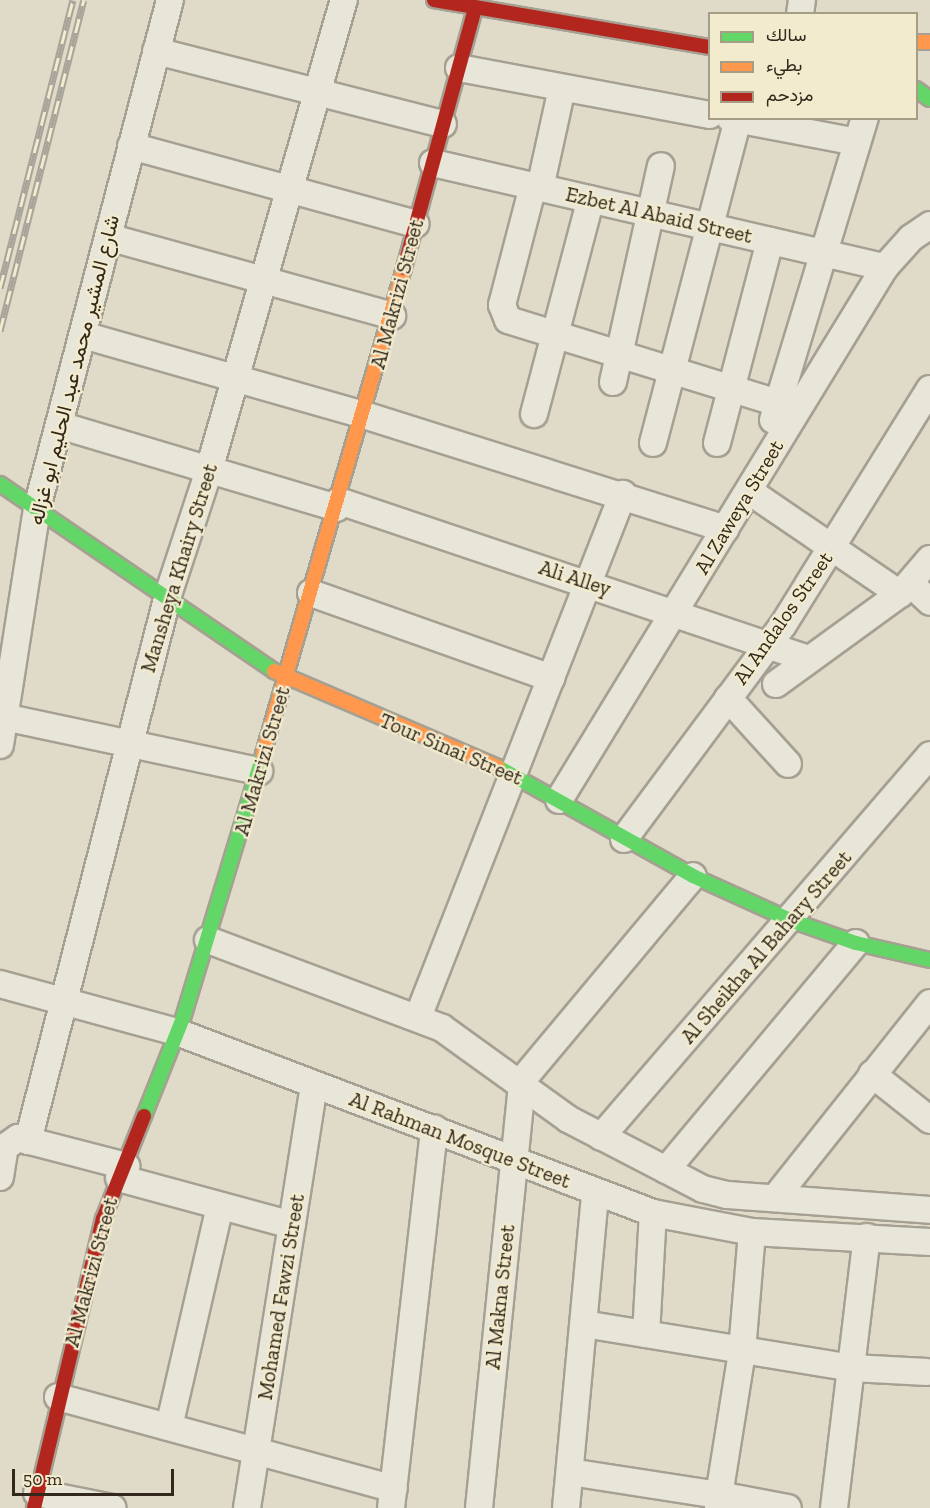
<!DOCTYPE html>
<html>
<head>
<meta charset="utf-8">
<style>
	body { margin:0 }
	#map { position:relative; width:930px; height:1508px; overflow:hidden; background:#e0dbc8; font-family:"Zilla Slab",Vazirmatn,serif }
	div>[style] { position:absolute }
	.roads { filter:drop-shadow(2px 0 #a5a092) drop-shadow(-2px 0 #a5a092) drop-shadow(0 2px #a5a092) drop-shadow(0 -2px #a5a092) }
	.street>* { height:26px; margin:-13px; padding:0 13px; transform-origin:13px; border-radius:13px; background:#e8e5d9 }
	.fast>* { height:14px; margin:-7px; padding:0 7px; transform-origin:7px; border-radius:7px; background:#63d668 }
	.slow>* { height:14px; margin:-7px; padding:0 7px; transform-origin:7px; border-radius:7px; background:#ff974d }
	.jam>* { height:14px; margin:-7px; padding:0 7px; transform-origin:7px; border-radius:7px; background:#b3261e }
	.rail>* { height:7px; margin-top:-3.5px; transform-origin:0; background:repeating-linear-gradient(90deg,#f3ebcd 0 14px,#a8a49a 0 28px); box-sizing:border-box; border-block:2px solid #a8a49a }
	span { translate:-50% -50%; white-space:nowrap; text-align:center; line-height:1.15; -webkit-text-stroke:4.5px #f3ebcd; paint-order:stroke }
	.street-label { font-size:21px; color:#32281c }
	.legend { position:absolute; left:708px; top:12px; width:210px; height:108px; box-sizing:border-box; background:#f3ebcd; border:2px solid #a69d86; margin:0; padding:8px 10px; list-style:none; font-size:18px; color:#32281c }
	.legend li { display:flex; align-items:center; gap:12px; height:30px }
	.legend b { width:30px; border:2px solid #a69d86 }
	.scale { position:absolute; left:12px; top:1469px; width:162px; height:27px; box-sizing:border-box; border:3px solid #32281c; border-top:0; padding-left:8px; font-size:18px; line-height:21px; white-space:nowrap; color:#32281c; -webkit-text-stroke:4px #f3ebcd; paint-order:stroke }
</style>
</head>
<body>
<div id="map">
	<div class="roads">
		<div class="street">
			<i style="left:800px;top:14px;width:14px;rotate:-82deg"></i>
			<i style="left:156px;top:51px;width:296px;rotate:14.3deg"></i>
			<i style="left:459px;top:68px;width:255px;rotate:10.6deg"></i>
			<i style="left:730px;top:118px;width:129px;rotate:10.7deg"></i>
			<i style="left:131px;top:146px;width:295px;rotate:15.3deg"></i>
			<i style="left:433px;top:163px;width:464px;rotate:13deg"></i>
			<i style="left:533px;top:186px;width:123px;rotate:104.6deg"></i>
			<i style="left:502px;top:305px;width:16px;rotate:68deg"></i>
			<i style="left:508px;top:320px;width:282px;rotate:17.1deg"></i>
			<i style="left:540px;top:188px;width:102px;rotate:-77.6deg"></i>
			<i style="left:108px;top:237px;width:295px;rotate:15.5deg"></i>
			<i style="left:83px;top:335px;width:292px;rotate:15.9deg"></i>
			<i style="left:364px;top:415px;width:379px;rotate:17.5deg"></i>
			<i style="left:613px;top:382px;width:221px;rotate:-77.5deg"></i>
			<i style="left:534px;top:414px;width:222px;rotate:-75.2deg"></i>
			<i style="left:773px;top:420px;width:316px;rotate:-73.1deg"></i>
			<i style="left:59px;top:425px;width:290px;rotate:16.6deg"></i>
			<i style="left:653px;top:443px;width:334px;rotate:-75.3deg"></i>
			<i style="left:717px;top:443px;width:209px;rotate:-75.3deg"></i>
			<i style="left:749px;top:491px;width:183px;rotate:34.3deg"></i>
			<i style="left:339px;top:501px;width:496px;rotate:18.6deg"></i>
			<i style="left:911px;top:584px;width:26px;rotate:43deg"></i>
			<i style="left:311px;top:593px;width:255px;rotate:19.5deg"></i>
			<i style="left:776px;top:684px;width:153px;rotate:-36deg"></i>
			<i style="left:900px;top:594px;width:46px;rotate:-49.4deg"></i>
			<i style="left:728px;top:698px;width:89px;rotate:47.7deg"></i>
			<i style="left:4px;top:717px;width:261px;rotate:12deg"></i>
			<i style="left:0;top:745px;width:240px;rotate:-81.1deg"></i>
			<i style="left:37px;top:508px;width:525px;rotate:-75.33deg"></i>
			<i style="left:559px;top:800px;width:625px;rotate:-58.55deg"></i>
			<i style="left:885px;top:267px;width:39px;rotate:-48deg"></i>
			<i style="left:911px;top:238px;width:23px;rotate:-34deg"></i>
			<i style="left:624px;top:839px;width:267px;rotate:-53.4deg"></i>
			<i style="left:783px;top:625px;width:278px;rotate:-58.1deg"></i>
			<i style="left:208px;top:940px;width:250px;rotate:20.6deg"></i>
			<i style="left:442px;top:1028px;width:155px;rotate:35.8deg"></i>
			<i style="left:568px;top:1119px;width:152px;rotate:27.4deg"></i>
			<i style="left:703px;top:1189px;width:25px;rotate:14deg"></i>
			<i style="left:727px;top:1195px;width:204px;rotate:4.2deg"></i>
			<i style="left:0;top:984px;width:183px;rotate:15.2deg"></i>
			<i style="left:177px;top:1032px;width:509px;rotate:20.82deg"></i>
			<i style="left:653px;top:1213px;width:101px;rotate:10.9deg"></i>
			<i style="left:752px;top:1232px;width:178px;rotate:3.2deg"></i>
			<i style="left:418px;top:1017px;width:562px;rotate:-68.6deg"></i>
			<i style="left:872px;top:1074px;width:74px;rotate:38.4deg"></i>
			<i style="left:519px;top:1084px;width:271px;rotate:-50.1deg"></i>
			<i style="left:601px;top:1137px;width:504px;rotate:-49.26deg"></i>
			<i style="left:28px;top:1141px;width:564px;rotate:-75.62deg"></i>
			<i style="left:168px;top:595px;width:132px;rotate:-71.8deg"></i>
			<i style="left:209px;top:470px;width:489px;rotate:-74deg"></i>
			<i style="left:666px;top:1170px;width:296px;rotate:-50.1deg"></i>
			<i style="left:0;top:1177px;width:30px;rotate:-81deg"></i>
			<i style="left:5px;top:1147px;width:16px;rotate:-35deg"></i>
			<i style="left:18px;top:1138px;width:112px;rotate:14.5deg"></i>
			<i style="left:119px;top:1178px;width:179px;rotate:15.2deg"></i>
			<i style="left:775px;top:1198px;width:249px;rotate:-51.5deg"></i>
			<i style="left:752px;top:1232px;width:120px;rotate:94.8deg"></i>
			<i style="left:742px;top:1352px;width:145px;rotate:99.1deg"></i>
			<i style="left:719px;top:1495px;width:70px;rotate:10.7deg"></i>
			<i style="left:584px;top:1324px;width:272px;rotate:9.3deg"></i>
			<i style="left:852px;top:1368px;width:75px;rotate:3.1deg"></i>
			<i style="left:646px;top:1334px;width:121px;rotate:-86.7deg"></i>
			<i style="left:58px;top:1397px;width:348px;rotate:15.3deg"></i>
			<i style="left:169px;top:1427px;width:227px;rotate:-77deg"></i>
			<i style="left:570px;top:1472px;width:151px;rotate:8.8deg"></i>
			<i style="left:719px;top:1495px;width:13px;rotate:94deg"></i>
			<i style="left:37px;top:1493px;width:77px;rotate:11.2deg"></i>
			<i style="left:247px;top:1508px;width:427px;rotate:-81deg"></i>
			<i style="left:391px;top:1508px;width:382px;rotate:-83.5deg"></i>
			<i style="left:479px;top:1508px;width:423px;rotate:-84.2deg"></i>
			<i style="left:566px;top:1508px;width:316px;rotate:-84.7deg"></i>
			<i style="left:834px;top:1508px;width:273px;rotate:-83.1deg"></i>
		</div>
		<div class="fast">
			<i style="left:916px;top:89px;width:17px;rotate:36deg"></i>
			<i style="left:0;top:484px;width:332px;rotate:34.3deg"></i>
			<i style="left:498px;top:767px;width:223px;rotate:29.2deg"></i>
			<i style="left:693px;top:876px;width:107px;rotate:24.4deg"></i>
			<i style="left:790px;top:920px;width:70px;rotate:19.2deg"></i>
			<i style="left:856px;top:943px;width:76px;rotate:12.9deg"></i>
			<i style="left:144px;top:1116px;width:105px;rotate:-68.3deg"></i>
			<i style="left:183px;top:1018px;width:276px;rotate:-73.1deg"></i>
		</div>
		<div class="slow">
			<i style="left:916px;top:42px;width:14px"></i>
			<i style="left:274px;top:671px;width:244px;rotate:23.2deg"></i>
			<i style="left:263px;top:754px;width:506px;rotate:-73.82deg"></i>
		</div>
		<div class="jam">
			<i style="left:434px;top:0;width:280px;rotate:9.7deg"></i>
			<i style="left:404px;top:268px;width:270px;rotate:-74.7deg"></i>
			<i style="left:34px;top:1508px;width:297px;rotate:-76.6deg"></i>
			<i style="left:103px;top:1219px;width:111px;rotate:-68.3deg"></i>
		</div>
	</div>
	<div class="rail">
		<i style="left:0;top:288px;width:297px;rotate:-75.8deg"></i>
		<i style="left:0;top:331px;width:341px;rotate:-75.8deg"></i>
	</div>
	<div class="street-label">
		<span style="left:659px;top:215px;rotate:13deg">Ezbet Al Abaid Street</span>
		<span style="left:397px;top:294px;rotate:-75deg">Al Makrizi Street</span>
		<span style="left:74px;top:370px;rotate:-76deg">شارع المشير محمد عبد الحليم ابو غزاله</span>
		<span style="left:739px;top:507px;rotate:-59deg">Al Zaweya Street</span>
		<span style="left:179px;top:568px;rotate:-73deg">Mansheya Khairy Street</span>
		<span style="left:575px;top:578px;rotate:18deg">Ali Alley</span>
		<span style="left:783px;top:618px;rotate:-55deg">Al Andalos Street</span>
		<span style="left:451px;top:749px;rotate:23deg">Tour Sinai Street</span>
		<span style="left:262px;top:761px;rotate:-74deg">Al Makrizi Street</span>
		<span style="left:766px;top:947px;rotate:-49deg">Al Sheikha Al Bahary Street</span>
		<span style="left:460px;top:1140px;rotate:21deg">Al Rahman Mosque Street</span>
		<span style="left:91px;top:1272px;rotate:-75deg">Al Makrizi Street</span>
		<span style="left:281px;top:1297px;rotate:-81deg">Mohamed Fawzi Street</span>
		<span style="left:500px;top:1297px;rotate:-84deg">Al Makna Street</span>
	</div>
	<ul class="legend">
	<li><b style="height:8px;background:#63d668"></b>سالك</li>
	<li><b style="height:8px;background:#ff974d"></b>بطيء</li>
	<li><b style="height:8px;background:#b3261e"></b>مزدحم</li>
	</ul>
	<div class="scale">50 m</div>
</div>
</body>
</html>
